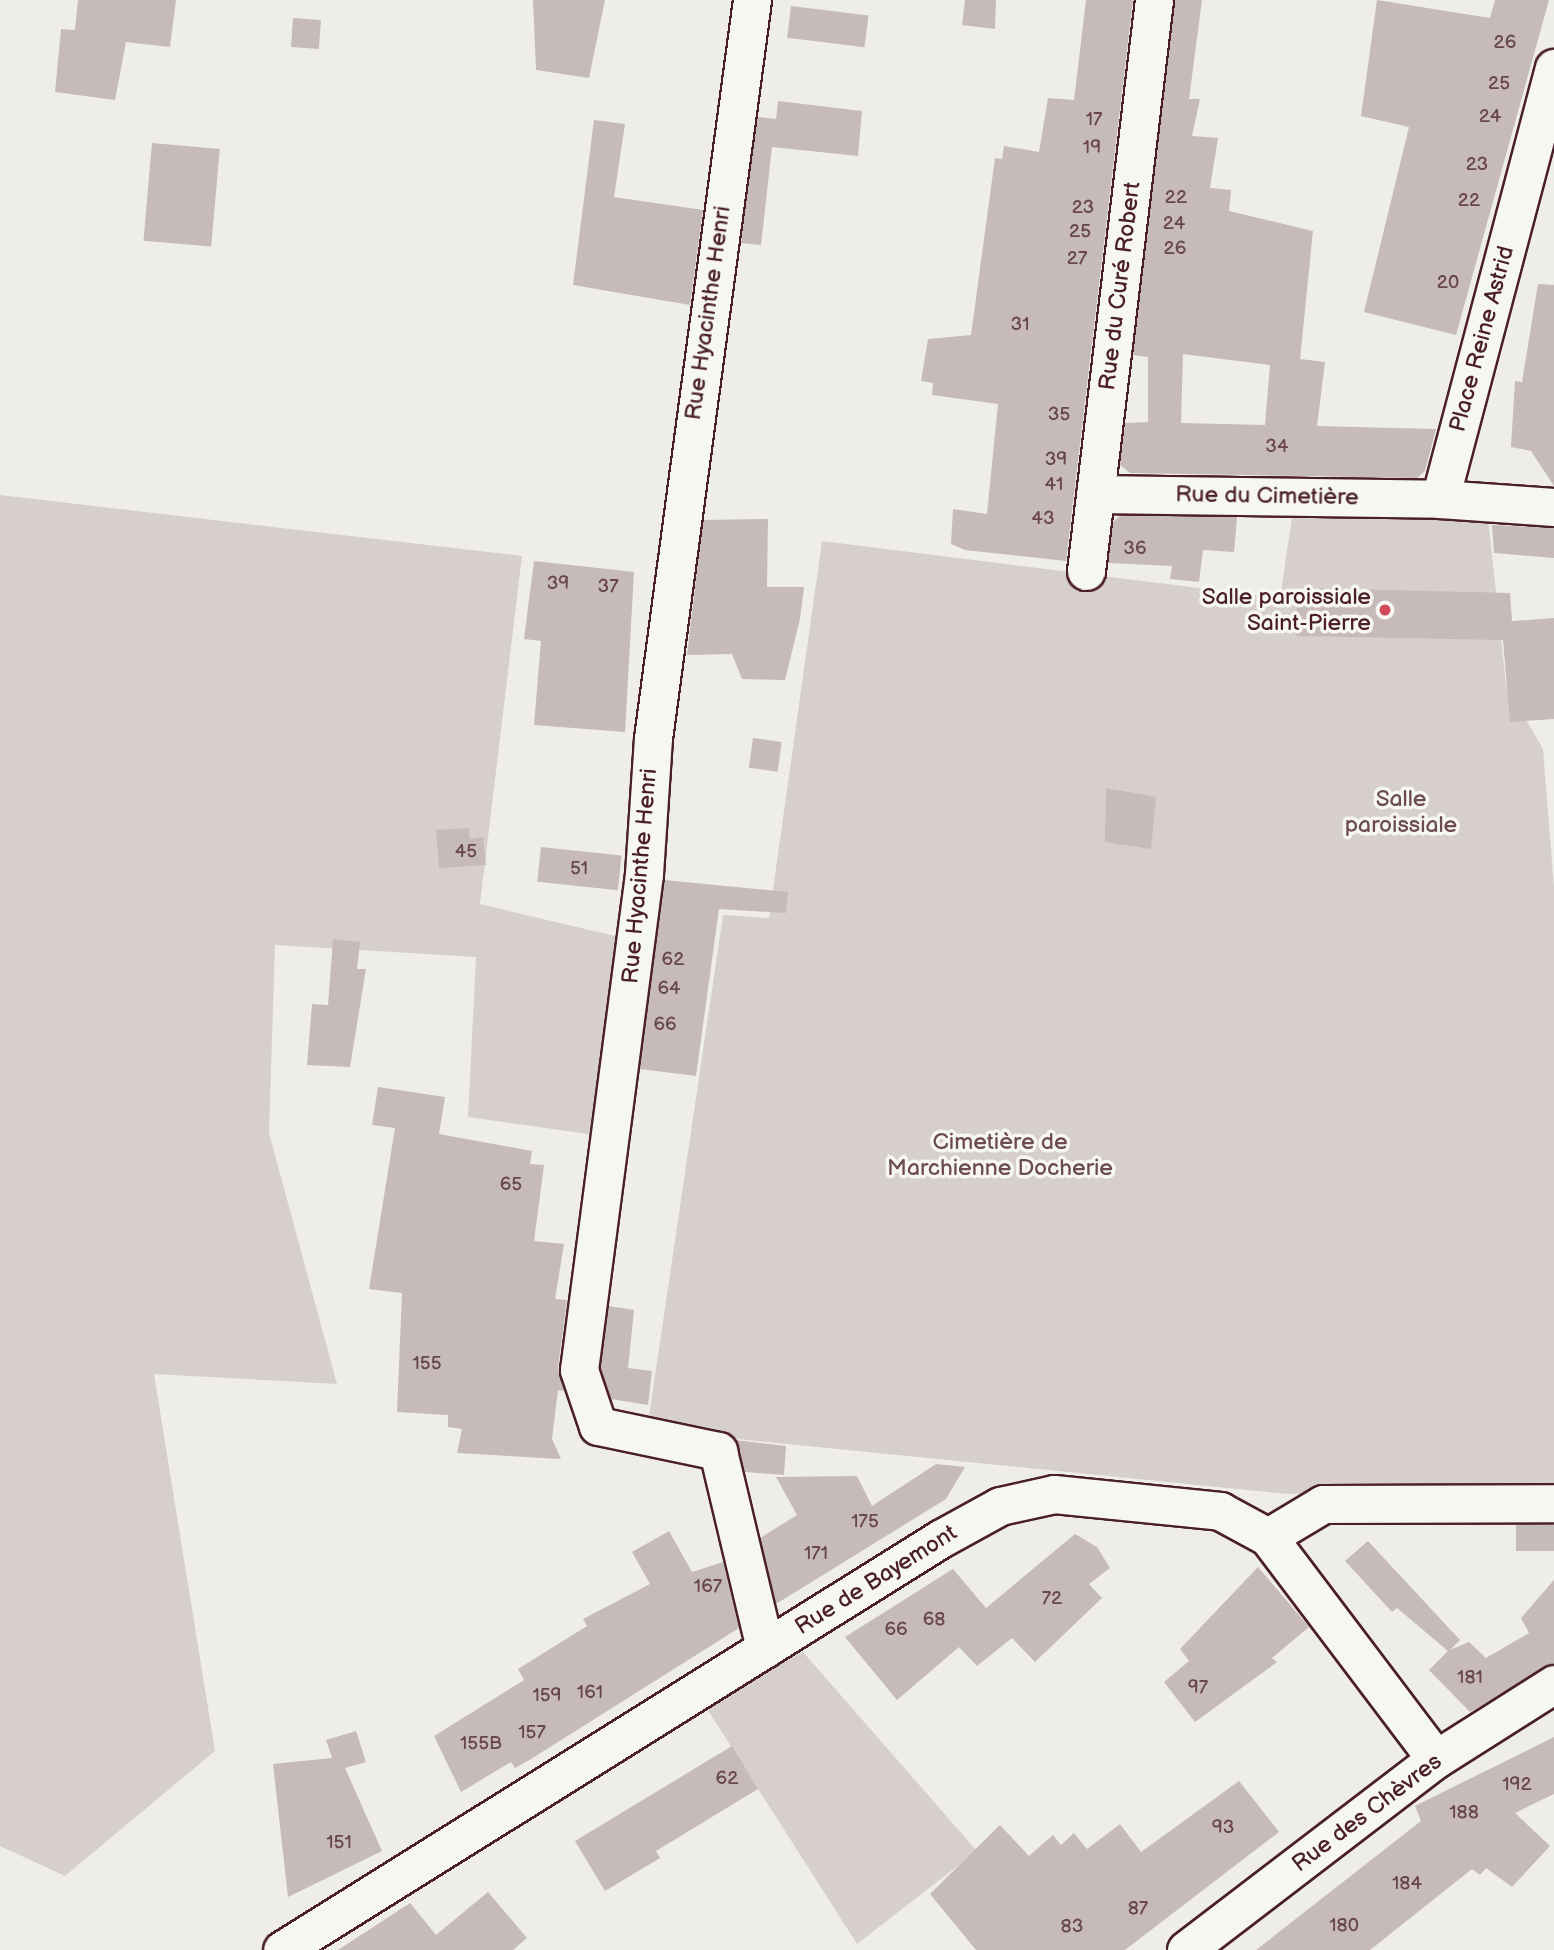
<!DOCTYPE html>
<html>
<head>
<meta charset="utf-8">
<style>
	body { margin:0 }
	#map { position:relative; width:1554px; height:1950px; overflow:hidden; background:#efedea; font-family:"Balsamiq Sans",sans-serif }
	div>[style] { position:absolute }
	.green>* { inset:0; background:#d7cfce }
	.building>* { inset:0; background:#c6babb; transform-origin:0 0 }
	.roads { filter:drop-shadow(2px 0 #4a1f2b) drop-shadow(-2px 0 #4a1f2b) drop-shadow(0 2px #4a1f2b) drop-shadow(0 -2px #4a1f2b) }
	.street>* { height:37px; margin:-18.5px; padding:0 18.5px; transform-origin:18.5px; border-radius:18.5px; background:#f6f6f2 }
	.dots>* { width:19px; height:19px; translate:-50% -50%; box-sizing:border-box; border:4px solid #f6f6f2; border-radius:50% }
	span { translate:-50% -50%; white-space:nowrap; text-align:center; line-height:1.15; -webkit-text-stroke:7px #f6f6f2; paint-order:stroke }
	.number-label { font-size:19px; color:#69464f }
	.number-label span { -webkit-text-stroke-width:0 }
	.street-label { font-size:23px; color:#4a1f2b }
	.poi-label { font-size:23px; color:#4a1f2b }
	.right { translate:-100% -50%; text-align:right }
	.park-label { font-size:23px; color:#6d4b54 }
</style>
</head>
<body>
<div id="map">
	<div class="green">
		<i style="clip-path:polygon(0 495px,522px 556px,480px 904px,636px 941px,610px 1137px,468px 1117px,476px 957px,275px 945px,269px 1133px,337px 1384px,154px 1374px,215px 1751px,65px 1876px,0 1846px)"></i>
		<i style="clip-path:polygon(1292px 517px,1488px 518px,1506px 685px,1543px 749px,1554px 887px,1554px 1488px,1288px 1494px,647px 1430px,723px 915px,769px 918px,822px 541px,1280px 598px)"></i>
		<i style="clip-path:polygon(803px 1652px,977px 1851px,857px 1944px,702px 1701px)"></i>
	</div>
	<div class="building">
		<i style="clip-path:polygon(78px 0,176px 0,170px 47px,126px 42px,115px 100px,55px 92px,61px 29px,75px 30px)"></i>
		<i style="clip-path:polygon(533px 0,605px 0,589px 78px,536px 70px)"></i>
		<i style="clip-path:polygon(965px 0,996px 0,995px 29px,962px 25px)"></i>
		<i style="clip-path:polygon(1086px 0,1133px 0,1066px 561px,965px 550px,951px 544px,953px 509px,987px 514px,998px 404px,932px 395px,933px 383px,921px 381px,928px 339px,971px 335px,995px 158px,1002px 159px,1004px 146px,1039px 152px,1048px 98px,1074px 100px)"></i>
		<i style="clip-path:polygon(evenodd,1175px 0,1202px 0,1189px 99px,1200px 99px,1192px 136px,1218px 138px,1210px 188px,1231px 190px,1229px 211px,1313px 231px,1300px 359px,1325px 362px,1317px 426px,1436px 429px,1425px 471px,1417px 478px,1130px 473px,1120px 465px,1125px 423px,1148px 422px,1148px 357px,1133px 355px,1175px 0,1183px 354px,1270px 365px,1265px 425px,1181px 423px,1183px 354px)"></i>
		<i style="clip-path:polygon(1377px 0,1490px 18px,1495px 0,1549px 0,1456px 335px,1364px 312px,1409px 127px,1361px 116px)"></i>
		<i style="left:791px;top:6px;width:78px;height:32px;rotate:7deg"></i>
		<i style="left:293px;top:18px;width:28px;height:29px;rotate:4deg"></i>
		<i style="clip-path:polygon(778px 101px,862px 111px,858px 156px,772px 147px,761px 245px,741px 243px,757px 117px,776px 119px)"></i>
		<i style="clip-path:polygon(594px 120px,625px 124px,614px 197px,703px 210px,690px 305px,573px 285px)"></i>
		<i style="left:152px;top:143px;width:68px;height:98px;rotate:5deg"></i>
		<i style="clip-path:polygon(1538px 284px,1554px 285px,1554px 486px,1531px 451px,1511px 447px,1515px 381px,1522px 382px)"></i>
		<i style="clip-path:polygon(1121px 515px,1237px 517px,1234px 552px,1203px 550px,1199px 582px,1170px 579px,1172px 566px,1108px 563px,1113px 522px)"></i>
		<i style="clip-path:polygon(768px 519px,767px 587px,804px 587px,800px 619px,785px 680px,742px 679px,732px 654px,687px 655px,703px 520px)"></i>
		<i style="clip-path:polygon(1492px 525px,1554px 528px,1554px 558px,1494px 553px)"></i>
		<i style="clip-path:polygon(534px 561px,634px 572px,625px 732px,534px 725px,541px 641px,524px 639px)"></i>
		<i style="clip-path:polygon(1305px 588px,1510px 593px,1512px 621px,1554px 618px,1554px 719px,1510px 722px,1503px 640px,1296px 636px,1297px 596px,1304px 596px)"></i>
		<i style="left:753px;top:738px;width:29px;height:30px;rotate:8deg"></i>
		<i style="clip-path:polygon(1106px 788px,1156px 797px,1151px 849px,1105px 842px)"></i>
		<i style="clip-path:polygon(469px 828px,470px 839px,483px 837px,486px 865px,439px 868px,436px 830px)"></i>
		<i style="left:541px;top:847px;width:81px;height:35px;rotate:6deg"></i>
		<i style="clip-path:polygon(664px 880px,788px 892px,786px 913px,719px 909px,696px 1076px,640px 1069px)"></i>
		<i style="clip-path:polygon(333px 939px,360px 942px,357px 969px,366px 969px,350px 1067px,307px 1065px,312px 1004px,328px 1005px)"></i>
		<i style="clip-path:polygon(378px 1087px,445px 1097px,439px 1134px,532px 1151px,530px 1164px,544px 1165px,534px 1241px,564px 1244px,555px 1299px,567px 1300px,558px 1367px,564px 1391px,558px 1390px,552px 1439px,561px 1459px,457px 1453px,462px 1429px,448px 1427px,448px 1415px,397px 1412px,402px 1293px,369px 1289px,395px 1128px,372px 1125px)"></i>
		<i style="clip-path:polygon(609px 1306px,634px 1310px,628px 1368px,652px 1371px,648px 1405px,611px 1399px,600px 1368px)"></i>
		<i style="clip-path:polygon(735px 1440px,786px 1446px,784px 1475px,745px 1472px)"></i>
		<i style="clip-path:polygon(936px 1464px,965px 1467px,946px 1499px,776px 1604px,760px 1538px,797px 1515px,776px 1477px,857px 1476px,872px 1506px)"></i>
		<i style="left:1554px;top:1524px;width:27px;height:38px;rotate:90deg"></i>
		<i style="clip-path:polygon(669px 1531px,692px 1572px,723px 1562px,739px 1628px,531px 1759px,515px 1768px,511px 1762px,461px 1792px,434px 1736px,524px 1680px,518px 1669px,587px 1626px,583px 1619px,650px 1584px,632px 1552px)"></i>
		<i style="clip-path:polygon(1075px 1534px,1097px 1547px,1110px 1568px,1089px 1584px,1102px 1598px,1035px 1662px,1012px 1638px,977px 1666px,959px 1647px,897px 1700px,845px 1637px,953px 1569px,986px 1608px)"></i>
		<i style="clip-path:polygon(1368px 1541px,1460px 1640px,1450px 1650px,1469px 1642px,1486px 1658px,1529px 1633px,1521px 1618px,1554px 1580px,1554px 1663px,1470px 1712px,1429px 1670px,1448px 1651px,1397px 1608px,1392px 1612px,1345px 1561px)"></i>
		<i style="clip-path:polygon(1258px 1567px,1309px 1627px,1272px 1658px,1277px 1662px,1195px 1722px,1164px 1682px,1189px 1661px,1180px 1649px)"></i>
		<i style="clip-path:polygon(356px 1731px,366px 1762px,345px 1768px,382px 1851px,288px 1897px,273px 1764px,332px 1758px,326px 1740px)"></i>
		<i style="clip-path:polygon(1554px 1737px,1554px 1794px,1515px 1813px,1550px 1846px,1512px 1887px,1486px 1868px,1480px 1875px,1472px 1869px,1370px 1950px,1256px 1950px,1421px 1821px,1415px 1806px)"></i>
		<i style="clip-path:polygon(732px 1746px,758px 1789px,656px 1851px,660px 1858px,605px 1891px,575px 1841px)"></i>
		<i style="clip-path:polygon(1239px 1781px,1279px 1832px,1125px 1950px,976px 1950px,930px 1894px,1000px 1825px,1029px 1856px,1053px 1835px,1061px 1845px,1074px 1833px,1087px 1849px,1120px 1824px,1141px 1852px)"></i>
		<i style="clip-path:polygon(488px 1892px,527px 1938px,513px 1950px,338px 1950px,410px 1903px,436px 1935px)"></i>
	</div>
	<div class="roads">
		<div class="street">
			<i style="left:752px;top:0;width:745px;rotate:97.64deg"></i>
			<i style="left:653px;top:738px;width:136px;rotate:93.8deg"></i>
			<i style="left:644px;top:874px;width:500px;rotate:97.47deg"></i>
			<i style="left:579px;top:1370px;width:59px;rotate:71.3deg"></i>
			<i style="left:598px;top:1426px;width:123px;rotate:11.8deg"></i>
			<i style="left:718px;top:1451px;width:203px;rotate:76.6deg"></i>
			<i style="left:1095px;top:494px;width:345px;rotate:0.8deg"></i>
			<i style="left:1440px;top:499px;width:114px;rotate:4deg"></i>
			<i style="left:1440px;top:499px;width:446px;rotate:-75.2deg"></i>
			<i style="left:1086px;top:571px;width:575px;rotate:-83.21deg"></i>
			<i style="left:1268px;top:1537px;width:64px;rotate:-31deg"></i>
			<i style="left:1323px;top:1504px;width:231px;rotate:-0.2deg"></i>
			<i style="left:282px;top:1950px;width:776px;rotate:-31.99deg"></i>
			<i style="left:940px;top:1539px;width:68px;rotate:-28.8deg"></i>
			<i style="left:1000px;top:1506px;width:55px;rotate:-12.5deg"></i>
			<i style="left:1054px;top:1494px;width:167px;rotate:5.8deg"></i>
			<i style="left:1220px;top:1511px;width:55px;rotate:28.4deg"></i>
			<i style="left:1268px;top:1537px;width:278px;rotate:52.9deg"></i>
			<i style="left:1186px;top:1950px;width:315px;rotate:-37.4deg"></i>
			<i style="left:1436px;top:1759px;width:140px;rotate:-32.4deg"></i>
		</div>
	</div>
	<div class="dots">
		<i style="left:1385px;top:610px;background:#d1495b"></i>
	</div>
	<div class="number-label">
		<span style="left:1505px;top:43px">26</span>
		<span style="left:1499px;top:84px">25</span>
		<span style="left:1490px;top:117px">24</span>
		<span style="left:1094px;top:120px">17</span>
		<span style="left:1092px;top:148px">19</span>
		<span style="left:1477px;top:165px">23</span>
		<span style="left:1176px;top:198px">22</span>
		<span style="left:1469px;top:201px">22</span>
		<span style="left:1083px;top:208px">23</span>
		<span style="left:1174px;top:224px">24</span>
		<span style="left:1080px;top:232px">25</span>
		<span style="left:1175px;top:249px">26</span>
		<span style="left:1077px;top:259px">27</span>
		<span style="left:1448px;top:283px">20</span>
		<span style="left:1020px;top:325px">31</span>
		<span style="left:1059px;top:415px">35</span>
		<span style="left:1277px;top:447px">34</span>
		<span style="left:1056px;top:460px">39</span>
		<span style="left:1054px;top:485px">41</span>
		<span style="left:1043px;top:519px">43</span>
		<span style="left:1135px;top:549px">36</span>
		<span style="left:558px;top:584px">39</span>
		<span style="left:608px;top:587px">37</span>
		<span style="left:466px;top:852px">45</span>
		<span style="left:579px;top:869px">51</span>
		<span style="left:673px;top:960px">62</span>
		<span style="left:669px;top:989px">64</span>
		<span style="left:665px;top:1025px">66</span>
		<span style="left:511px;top:1185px">65</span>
		<span style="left:427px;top:1364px">155</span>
		<span style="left:865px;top:1522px">175</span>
		<span style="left:816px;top:1554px">171</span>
		<span style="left:708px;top:1587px">167</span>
		<span style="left:1052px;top:1599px">72</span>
		<span style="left:934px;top:1620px">68</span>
		<span style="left:896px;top:1630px">66</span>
		<span style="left:1470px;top:1678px">181</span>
		<span style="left:1198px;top:1688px">97</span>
		<span style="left:590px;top:1693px">161</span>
		<span style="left:547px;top:1696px">159</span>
		<span style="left:532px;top:1733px">157</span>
		<span style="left:481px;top:1744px">155B</span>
		<span style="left:727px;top:1779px">62</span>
		<span style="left:1517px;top:1785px">192</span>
		<span style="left:1464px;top:1813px">188</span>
		<span style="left:1223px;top:1828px">93</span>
		<span style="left:339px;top:1843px">151</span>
		<span style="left:1407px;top:1884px">184</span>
		<span style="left:1138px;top:1909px">87</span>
		<span style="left:1344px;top:1926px">180</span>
		<span style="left:1072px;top:1927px">83</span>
	</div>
	<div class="street-label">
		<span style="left:1120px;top:286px;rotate:-83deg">Rue du Curé Robert</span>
		<span style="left:708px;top:313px;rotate:-82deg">Rue Hyacinthe Henri</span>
		<span style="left:1482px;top:339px;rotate:-75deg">Place Reine Astrid</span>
		<span style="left:1267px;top:496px;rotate:1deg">Rue du Cimetière</span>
		<span style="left:640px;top:876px;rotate:-85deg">Rue Hyacinthe Henri</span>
		<span style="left:876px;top:1580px;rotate:-32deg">Rue de Bayemont</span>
		<span style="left:1367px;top:1813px;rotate:-37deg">Rue des Chèvres</span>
	</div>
	<div class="poi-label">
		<span class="right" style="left:1371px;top:610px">Salle paroissiale<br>Saint-Pierre</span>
	</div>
	<div class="park-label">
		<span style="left:1401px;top:812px">Salle<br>paroissiale</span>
		<span style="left:1000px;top:1155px">Cimetière de<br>Marchienne Docherie</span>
	</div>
</div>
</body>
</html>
